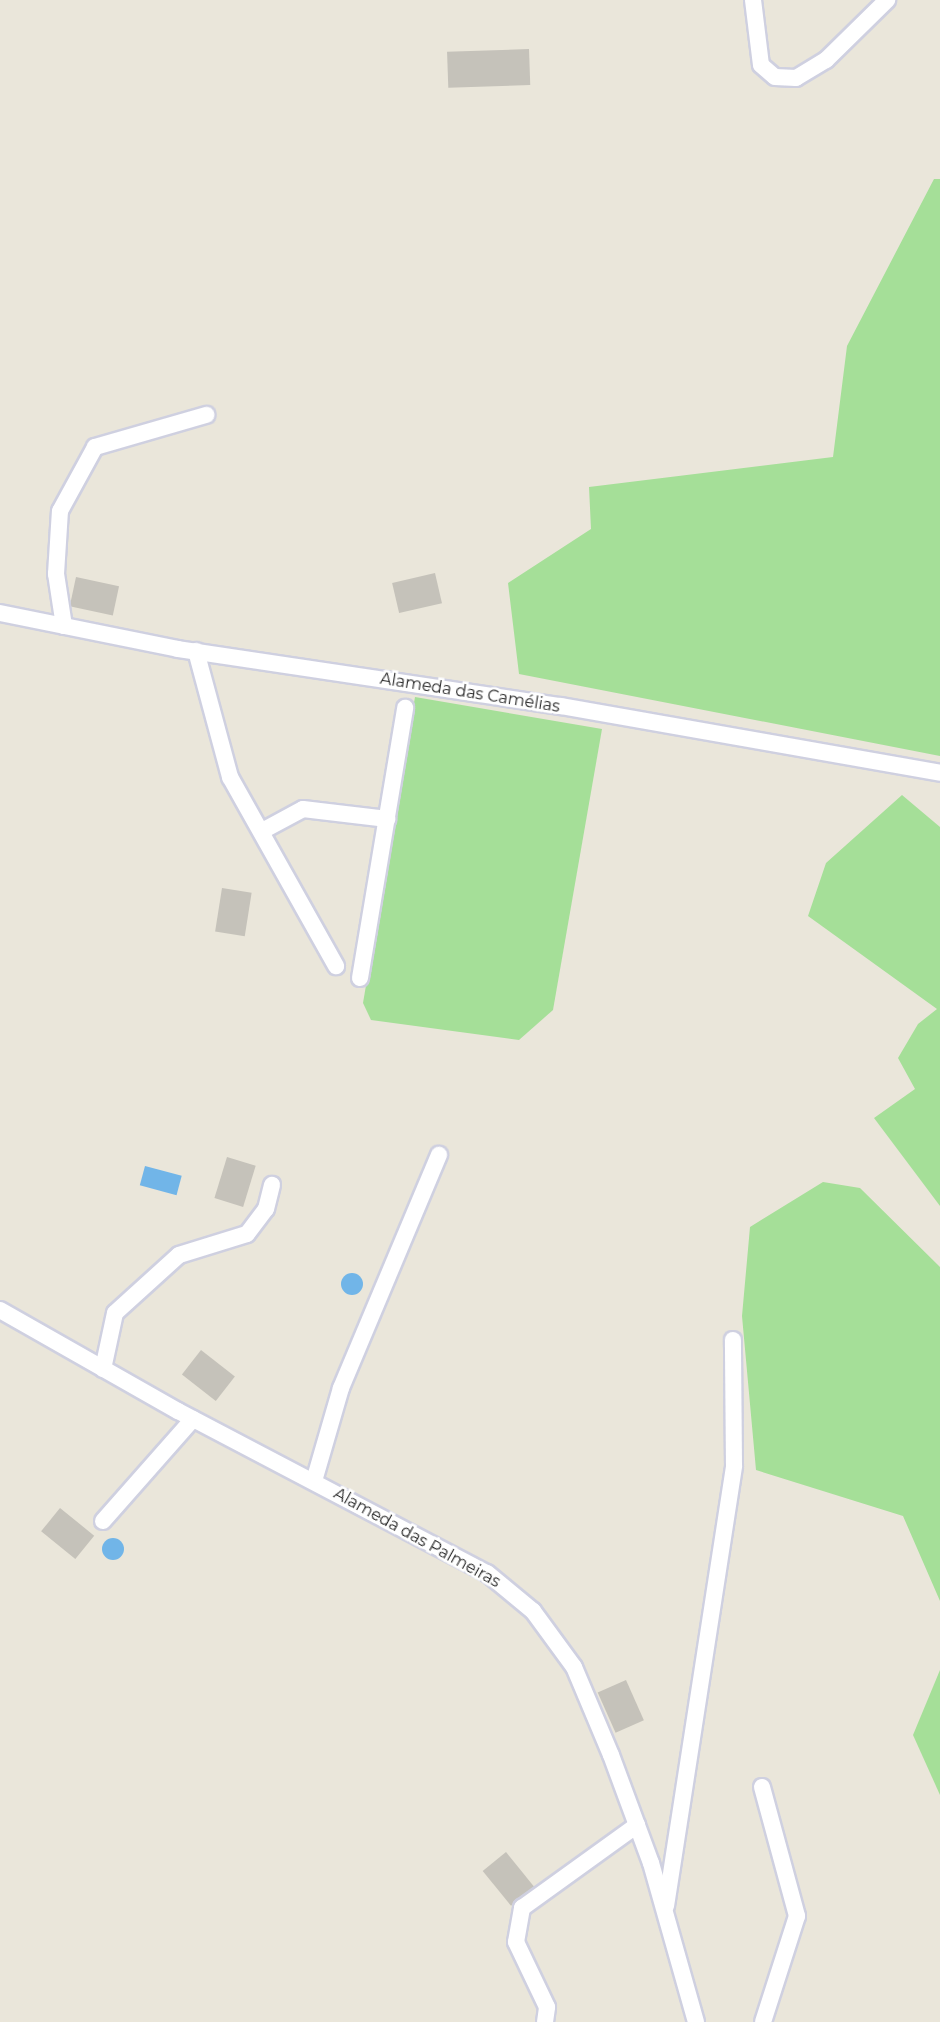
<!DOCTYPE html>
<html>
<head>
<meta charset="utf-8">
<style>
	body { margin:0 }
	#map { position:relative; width:940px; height:2022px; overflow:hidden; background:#eae6da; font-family:Montserrat,sans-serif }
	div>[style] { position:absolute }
	.green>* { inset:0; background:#a5df98 }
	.water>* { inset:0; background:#71b5e8; transform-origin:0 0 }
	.round { border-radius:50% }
	.building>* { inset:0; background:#c5c2ba; transform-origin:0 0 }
	.roads { filter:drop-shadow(2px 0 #cfd0e0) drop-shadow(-2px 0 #cfd0e0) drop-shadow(0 2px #cfd0e0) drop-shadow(0 -2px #cfd0e0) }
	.minor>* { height:16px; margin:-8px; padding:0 8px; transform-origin:8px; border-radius:8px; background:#fff }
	span { translate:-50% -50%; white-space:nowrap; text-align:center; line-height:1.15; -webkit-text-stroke:5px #fff; paint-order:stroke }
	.street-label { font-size:16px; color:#282828 }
</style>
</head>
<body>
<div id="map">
	<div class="green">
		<i style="clip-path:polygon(934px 179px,940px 179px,940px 756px,519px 674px,508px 583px,591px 529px,589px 487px,833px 457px,847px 346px)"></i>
		<i style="clip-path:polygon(415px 697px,602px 729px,553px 1010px,519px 1040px,371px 1020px,363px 1003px)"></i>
		<i style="clip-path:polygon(902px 795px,940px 827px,940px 1206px,874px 1118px,915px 1089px,898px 1058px,918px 1024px,937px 1009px,808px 916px,826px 863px)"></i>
		<i style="clip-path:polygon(823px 1182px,860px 1188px,940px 1267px,940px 1601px,903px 1516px,756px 1470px,742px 1316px,750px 1227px)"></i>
		<i style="clip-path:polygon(940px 1670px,940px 1795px,913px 1735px)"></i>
	</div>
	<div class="water">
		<i style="left:145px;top:1166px;width:38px;height:20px;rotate:15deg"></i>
		<i class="round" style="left:341px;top:1273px;width:22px;height:22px"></i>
		<i class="round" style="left:102px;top:1538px;width:22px;height:22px"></i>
	</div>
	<div class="building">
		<i style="left:529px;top:49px;width:36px;height:82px;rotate:88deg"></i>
		<i style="left:435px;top:573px;width:31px;height:44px;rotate:77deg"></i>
		<i style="left:76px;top:577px;width:44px;height:30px;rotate:12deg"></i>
		<i style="left:222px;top:888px;width:30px;height:44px;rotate:9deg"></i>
		<i style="left:227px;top:1157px;width:30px;height:43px;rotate:17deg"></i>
		<i style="left:201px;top:1350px;width:43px;height:31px;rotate:38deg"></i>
		<i style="left:60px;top:1508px;width:44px;height:30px;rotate:39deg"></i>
		<i style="left:626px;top:1680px;width:44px;height:31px;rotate:66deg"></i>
		<i style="left:506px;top:1852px;width:45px;height:30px;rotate:51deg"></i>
	</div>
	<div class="roads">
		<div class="minor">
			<i style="left:753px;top:0;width:65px;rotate:83deg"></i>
			<i style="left:761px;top:65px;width:18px;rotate:41deg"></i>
			<i style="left:775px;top:77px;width:21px;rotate:3deg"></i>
			<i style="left:796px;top:78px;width:35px;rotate:-31deg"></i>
			<i style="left:826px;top:60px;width:86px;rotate:-44.5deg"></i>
			<i style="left:0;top:613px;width:182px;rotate:11.4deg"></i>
			<i style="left:178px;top:649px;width:387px;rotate:8.5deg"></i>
			<i style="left:561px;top:706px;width:385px;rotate:10deg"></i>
			<i style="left:64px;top:626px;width:53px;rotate:-98.7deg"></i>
			<i style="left:56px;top:574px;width:63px;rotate:-86.4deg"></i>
			<i style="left:60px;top:511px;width:73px;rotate:-61.3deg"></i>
			<i style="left:95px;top:447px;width:116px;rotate:-16.1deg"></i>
			<i style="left:196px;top:651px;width:131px;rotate:74.9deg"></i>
			<i style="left:230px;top:777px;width:217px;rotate:60.7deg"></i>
			<i style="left:264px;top:830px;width:44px;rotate:-28.3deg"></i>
			<i style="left:303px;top:809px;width:85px;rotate:6.8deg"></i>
			<i style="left:360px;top:978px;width:274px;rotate:-80.5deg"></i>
			<i style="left:0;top:1310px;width:205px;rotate:29.6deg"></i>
			<i style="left:178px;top:1411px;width:349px;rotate:27.7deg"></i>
			<i style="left:487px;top:1573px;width:60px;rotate:39.6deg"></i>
			<i style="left:533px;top:1611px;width:69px;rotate:53.8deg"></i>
			<i style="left:574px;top:1667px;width:95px;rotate:67.2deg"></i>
			<i style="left:611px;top:1755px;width:115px;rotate:69.7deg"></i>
			<i style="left:651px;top:1863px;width:165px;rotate:74.2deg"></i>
			<i style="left:103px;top:1369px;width:57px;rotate:-77.9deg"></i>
			<i style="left:115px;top:1313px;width:86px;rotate:-42.2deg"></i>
			<i style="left:179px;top:1255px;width:71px;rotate:-17.2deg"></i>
			<i style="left:247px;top:1234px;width:31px;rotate:-53deg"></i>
			<i style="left:266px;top:1209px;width:25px;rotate:-76deg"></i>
			<i style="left:314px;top:1481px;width:97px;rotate:-73.8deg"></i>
			<i style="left:341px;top:1388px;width:253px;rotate:-67.2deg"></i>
			<i style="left:103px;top:1521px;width:136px;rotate:-48.6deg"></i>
			<i style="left:762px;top:1787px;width:134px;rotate:74.8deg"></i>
			<i style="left:797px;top:1916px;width:111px;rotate:107.8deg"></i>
			<i style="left:666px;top:1906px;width:446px;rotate:-81.2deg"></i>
			<i style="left:734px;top:1465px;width:125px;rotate:-90.5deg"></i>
			<i style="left:545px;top:2022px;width:15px;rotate:-82deg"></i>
			<i style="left:547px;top:2007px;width:72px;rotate:-115.5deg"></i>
			<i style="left:516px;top:1942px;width:35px;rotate:-80deg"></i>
			<i style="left:522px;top:1908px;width:142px;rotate:-35.8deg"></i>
		</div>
	</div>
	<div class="street-label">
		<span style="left:470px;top:693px;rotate:9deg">Alameda das Camélias</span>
		<span style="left:417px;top:1538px;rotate:29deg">Alameda das Palmeiras</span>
	</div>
</div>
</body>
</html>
